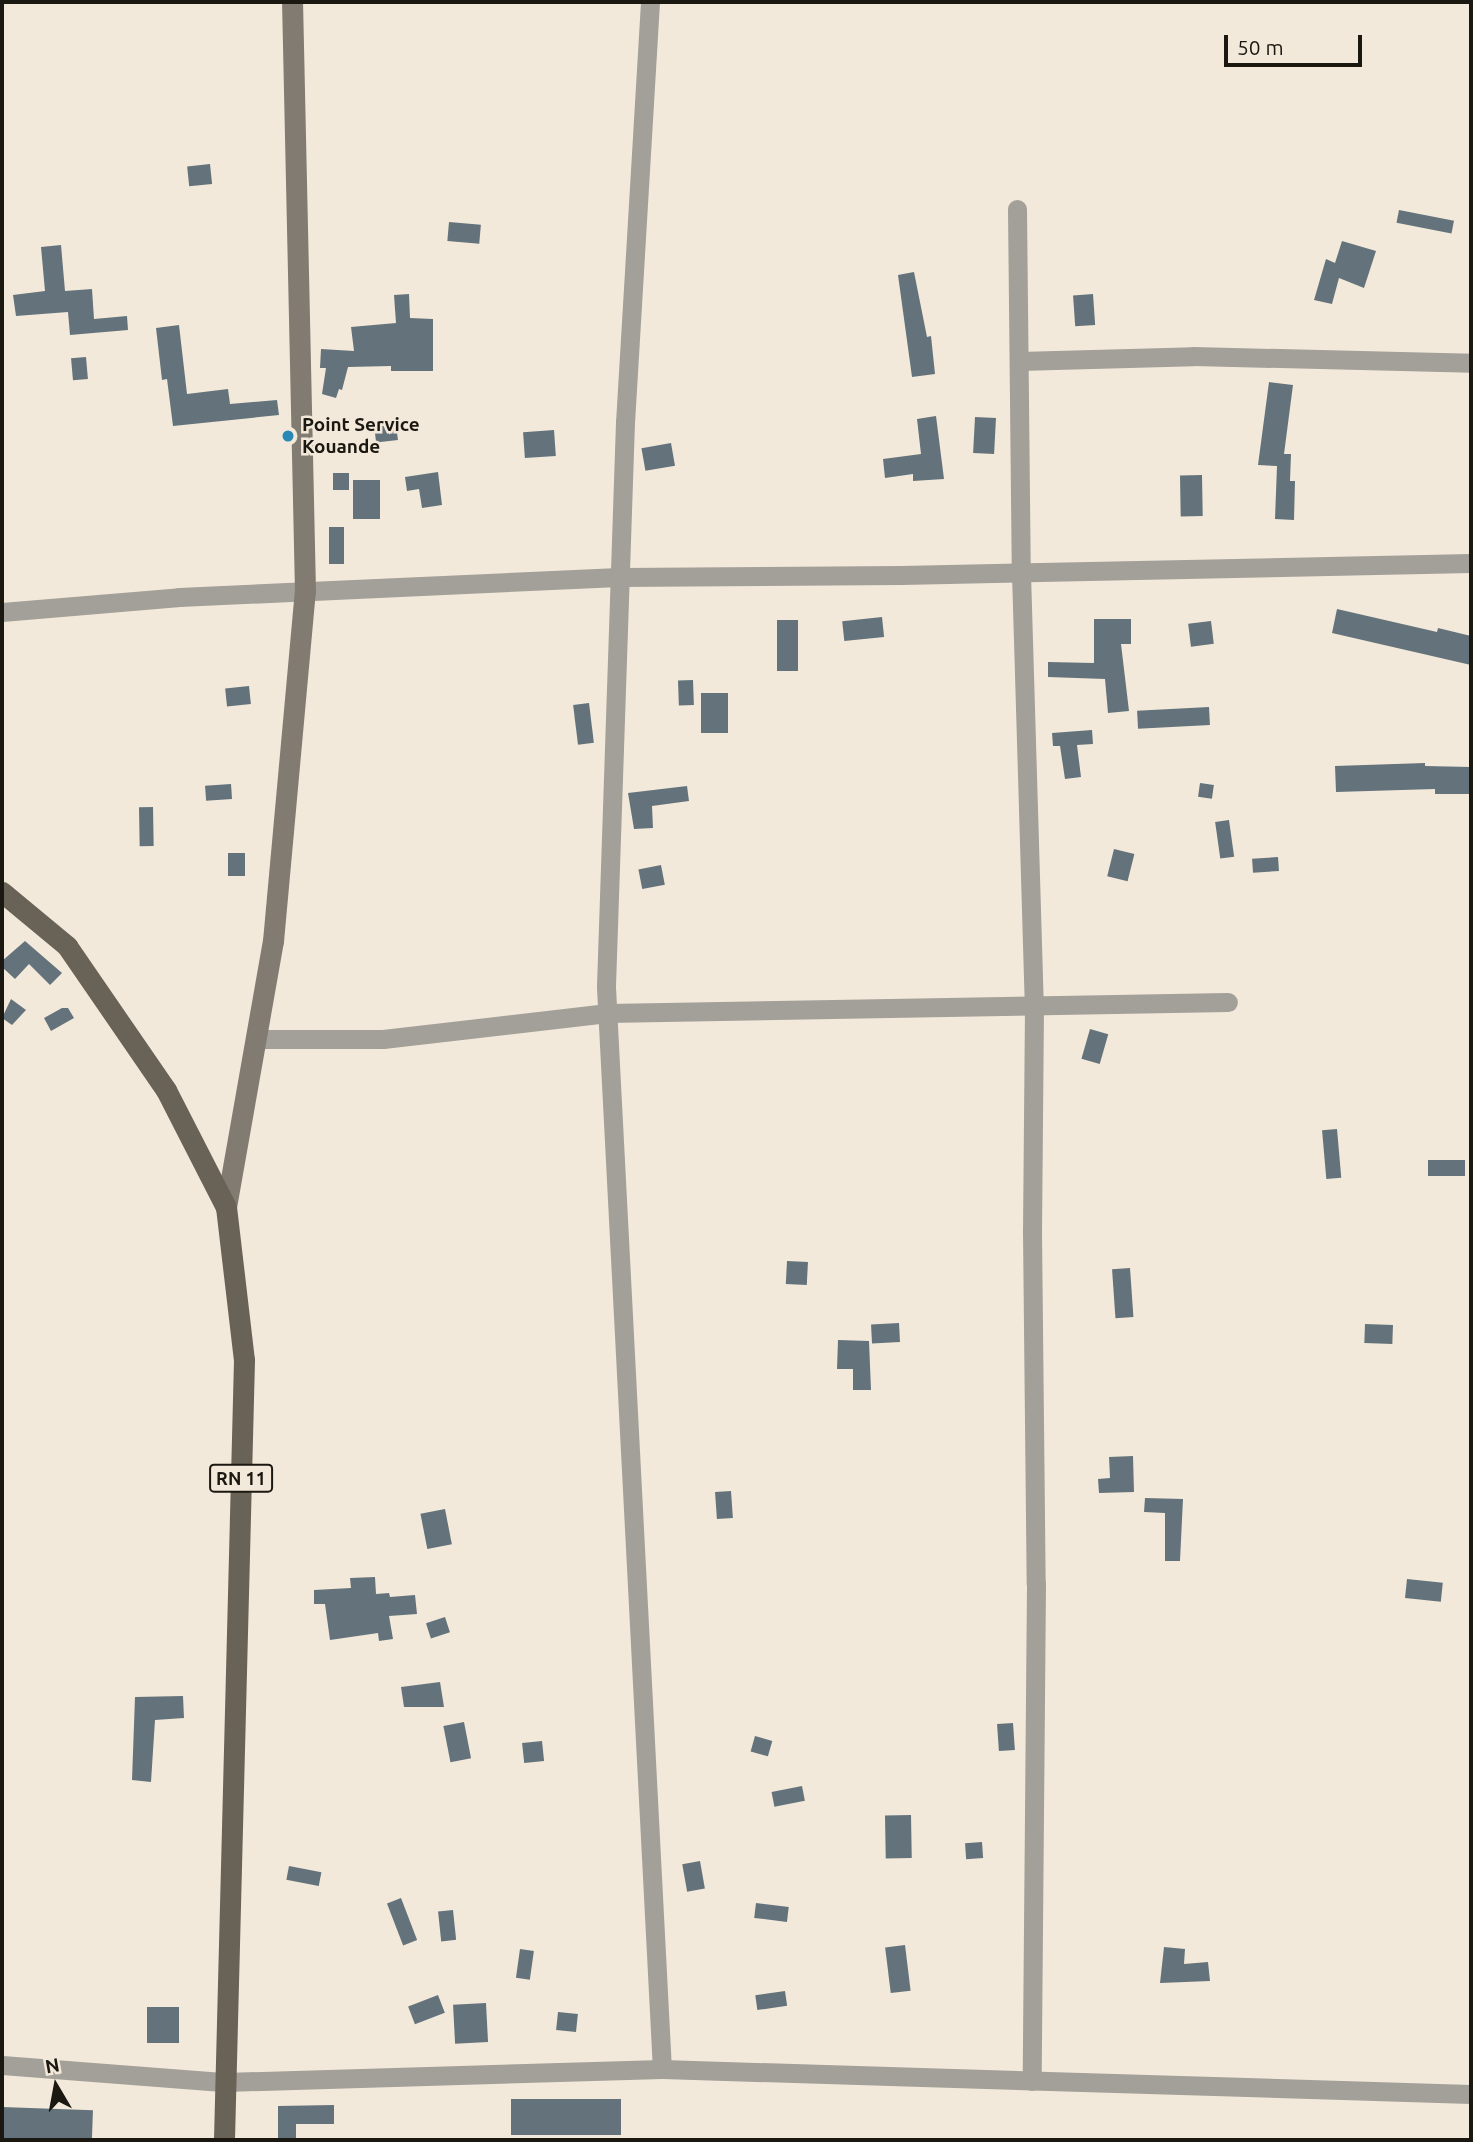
<!DOCTYPE html>
<html>
<head>
<meta charset="utf-8">
<style>
	body { margin:0 }
	#map { position:relative; width:1473px; height:2142px; overflow:hidden; background:#f2e9da; font-family:Ubuntu,sans-serif }
	div>[style] { position:absolute }
	.building>* { inset:0; background:#64737b; transform-origin:0 0 }
	.street>* { height:19px; margin:-9.5px; padding:0 9.5px; transform-origin:9.5px; border-radius:9.5px; background:#a39f99 }
	.secondary>* { height:21px; margin:-10.5px; padding:0 10.5px; transform-origin:10.5px; border-radius:10.5px; background:#817b72 }
	.primary>* { height:21px; margin:-10.5px; padding:0 10.5px; transform-origin:10.5px; border-radius:10.5px; background:#696257 }
	.dots>* { width:19px; height:19px; translate:-50% -50%; box-sizing:border-box; border:4px solid #f2e9da; border-radius:50% }
	span { translate:-50% -50%; white-space:nowrap; text-align:center; line-height:1.15; -webkit-text-stroke:5px #f2e9da; paint-order:stroke }
	.shield-label span { padding:2px 5px; background:#f2e9da; border:2px solid; border-radius:5px; -webkit-text-stroke-width:0 }
	.shield-label { font-size:18px; color:#1b1812; font-weight:700 }
	.poi-label { font-size:19px; color:#1b1812; font-weight:700 }
	.left { translate:0 -50%; text-align:left }
	.frame { position:absolute; inset:0; border:4px solid #1b1812; pointer-events:none }
	.north { position:absolute; left:21px; top:2051px; width:70px; height:70px; -webkit-text-stroke:5px #f2e9da; paint-order:stroke; rotate:350deg; font-size:19px; font-weight:700; line-height:28px; text-align:center; color:#1b1812 }
	.north::after { content:''; display:block; margin:auto; width:24px; height:32px; background:#1b1812; clip-path:polygon(50% 0,100% 100%,50% 72%,0 100%) }
	.scale { position:absolute; left:1224px; top:35px; width:138px; height:32px; box-sizing:border-box; border:4px solid #1b1812; border-top:0; padding-left:9px; font-size:21px; line-height:24px; white-space:nowrap; color:#1b1812; -webkit-text-stroke:5px #f2e9da; paint-order:stroke }
</style>
</head>
<body>
<div id="map">
	<div class="building">
		<i style="left:210px;top:164px;width:20px;height:23px;rotate:84deg"></i>
		<i style="left:1399px;top:210px;width:56px;height:13px;rotate:11deg"></i>
		<i style="left:449px;top:222px;width:32px;height:19px;rotate:5deg"></i>
		<i style="clip-path:polygon(1342px 241px,1376px 251px,1364px 288px,1339px 278px,1332px 304px,1314px 300px,1326px 259px,1335px 263px)"></i>
		<i style="clip-path:polygon(61px 245px,65px 291px,92px 289px,94px 319px,127px 316px,128px 330px,70px 335px,68px 312px,16px 316px,13px 295px,45px 291px,41px 247px)"></i>
		<i style="clip-path:polygon(914px 272px,927px 337px,931px 336px,935px 374px,912px 377px,898px 275px)"></i>
		<i style="clip-path:polygon(409px 294px,410px 318px,433px 319px,433px 371px,391px 371px,391px 366px,348px 367px,342px 390px,339px 389px,336px 398px,322px 394px,326px 368px,320px 368px,321px 349px,354px 351px,351px 327px,396px 323px,394px 295px)"></i>
		<i style="left:1093px;top:294px;width:31px;height:20px;rotate:86deg"></i>
		<i style="clip-path:polygon(179px 325px,187px 394px,228px 389px,230px 404px,277px 400px,279px 415px,173px 426px,167px 379px,162px 380px,156px 328px)"></i>
		<i style="left:86px;top:357px;width:22px;height:15px;rotate:85deg"></i>
		<i style="clip-path:polygon(1269px 382px,1293px 385px,1284px 454px,1291px 454px,1290px 481px,1295px 481px,1294px 520px,1275px 519px,1277px 466px,1258px 465px)"></i>
		<i style="clip-path:polygon(936px 416px,944px 479px,913px 481px,913px 474px,885px 478px,883px 459px,921px 454px,917px 419px)"></i>
		<i style="left:975px;top:417px;width:21px;height:36px;rotate:3deg"></i>
		<i style="left:396px;top:424px;width:16px;height:22px;rotate:83deg"></i>
		<i style="left:554px;top:430px;width:26px;height:31px;rotate:86deg"></i>
		<i style="left:671px;top:443px;width:23px;height:30px;rotate:80deg"></i>
		<i style="clip-path:polygon(438px 472px,442px 505px,422px 508px,419px 489px,407px 491px,405px 477px)"></i>
		<i style="left:333px;top:473px;width:16px;height:17px"></i>
		<i style="left:1202px;top:475px;width:41px;height:22px;rotate:89deg"></i>
		<i style="left:353px;top:480px;width:27px;height:39px"></i>
		<i style="left:329px;top:527px;width:15px;height:37px"></i>
		<i style="clip-path:polygon(1337px 609px,1437px 632px,1438px 628px,1471px 636px,1471px 665px,1332px 633px)"></i>
		<i style="left:882px;top:617px;width:20px;height:40px;rotate:84deg"></i>
		<i style="clip-path:polygon(1094px 619px,1131px 619px,1131px 644px,1121px 644px,1129px 711px,1108px 713px,1105px 679px,1048px 677px,1048px 662px,1094px 663px)"></i>
		<i style="left:777px;top:620px;width:21px;height:51px"></i>
		<i style="left:1211px;top:621px;width:23px;height:23px;rotate:83deg"></i>
		<i style="left:693px;top:680px;width:25px;height:15px;rotate:88deg"></i>
		<i style="left:249px;top:686px;width:18px;height:24px;rotate:84deg"></i>
		<i style="left:701px;top:693px;width:27px;height:40px"></i>
		<i style="left:589px;top:703px;width:40px;height:16px;rotate:83deg"></i>
		<i style="left:1209px;top:707px;width:18px;height:72px;rotate:87deg"></i>
		<i style="clip-path:polygon(1092px 730px,1093px 744px,1077px 745px,1081px 777px,1065px 779px,1060px 746px,1053px 746px,1052px 733px)"></i>
		<i style="clip-path:polygon(1425px 763px,1425px 766px,1471px 767px,1471px 794px,1435px 794px,1435px 789px,1336px 792px,1335px 766px)"></i>
		<i style="left:1200px;top:783px;width:14px;height:14px;rotate:8deg"></i>
		<i style="left:231px;top:784px;width:15px;height:26px;rotate:86deg"></i>
		<i style="clip-path:polygon(687px 786px,689px 801px,652px 806px,653px 828px,634px 829px,628px 793px)"></i>
		<i style="left:153px;top:807px;width:39px;height:14px;rotate:89deg"></i>
		<i style="left:1229px;top:820px;width:37px;height:14px;rotate:82deg"></i>
		<i style="left:1114px;top:849px;width:21px;height:28px;rotate:14deg"></i>
		<i style="left:228px;top:853px;width:17px;height:23px"></i>
		<i style="left:1278px;top:857px;width:14px;height:26px;rotate:86deg"></i>
		<i style="left:661px;top:865px;width:20px;height:23px;rotate:79deg"></i>
		<i style="clip-path:polygon(25px 941px,62px 973px,50px 985px,29px 964px,15px 979px,2px 967px,2px 961px)"></i>
		<i style="clip-path:polygon(11px 999px,26px 1010px,12px 1025px,2px 1018px)"></i>
		<i style="clip-path:polygon(62px 1008px,68px 1008px,74px 1018px,51px 1031px,44px 1018px)"></i>
		<i style="left:1090px;top:1029px;width:19px;height:31px;rotate:16deg"></i>
		<i style="left:1337px;top:1129px;width:49px;height:15px;rotate:85deg"></i>
		<i style="left:1428px;top:1160px;width:37px;height:16px"></i>
		<i style="left:787px;top:1261px;width:21px;height:23px;rotate:3deg"></i>
		<i style="left:1130px;top:1268px;width:49px;height:18px;rotate:86deg"></i>
		<i style="left:899px;top:1323px;width:19px;height:28px;rotate:87deg"></i>
		<i style="left:1365px;top:1324px;width:28px;height:19px;rotate:2deg"></i>
		<i style="clip-path:polygon(838px 1340px,869px 1341px,871px 1390px,853px 1390px,853px 1369px,837px 1369px)"></i>
		<i style="clip-path:polygon(1133px 1456px,1134px 1492px,1099px 1493px,1098px 1479px,1110px 1478px,1109px 1457px)"></i>
		<i style="left:731px;top:1491px;width:27px;height:16px;rotate:86deg"></i>
		<i style="clip-path:polygon(1145px 1498px,1183px 1499px,1180px 1561px,1165px 1561px,1165px 1513px,1144px 1512px)"></i>
		<i style="left:445px;top:1509px;width:36px;height:25px;rotate:79deg"></i>
		<i style="clip-path:polygon(375px 1577px,376px 1594px,389px 1593px,390px 1597px,415px 1595px,417px 1614px,389px 1616px,393px 1639px,379px 1641px,378px 1633px,330px 1640px,325px 1604px,314px 1604px,314px 1590px,351px 1588px,350px 1578px)"></i>
		<i style="left:1407px;top:1579px;width:36px;height:19px;rotate:6deg"></i>
		<i style="left:445px;top:1617px;width:16px;height:20px;rotate:72deg"></i>
		<i style="clip-path:polygon(440px 1682px,444px 1707px,404px 1707px,401px 1687px)"></i>
		<i style="clip-path:polygon(183px 1696px,184px 1718px,155px 1720px,151px 1782px,132px 1780px,135px 1697px)"></i>
		<i style="left:464px;top:1722px;width:37px;height:21px;rotate:79deg"></i>
		<i style="left:1013px;top:1723px;width:27px;height:16px;rotate:86deg"></i>
		<i style="left:755px;top:1736px;width:18px;height:16px;rotate:16deg"></i>
		<i style="left:542px;top:1741px;width:20px;height:20px;rotate:84deg"></i>
		<i style="left:802px;top:1786px;width:15px;height:31px;rotate:79deg"></i>
		<i style="left:911px;top:1815px;width:43px;height:26px;rotate:89deg"></i>
		<i style="left:982px;top:1842px;width:16px;height:17px;rotate:86deg"></i>
		<i style="left:700px;top:1861px;width:28px;height:18px;rotate:80deg"></i>
		<i style="left:289px;top:1866px;width:33px;height:14px;rotate:11deg"></i>
		<i style="left:401px;top:1898px;width:45px;height:15px;rotate:69deg"></i>
		<i style="left:756px;top:1903px;width:33px;height:15px;rotate:7deg"></i>
		<i style="left:453px;top:1910px;width:30px;height:15px;rotate:84deg"></i>
		<i style="left:905px;top:1945px;width:46px;height:20px;rotate:83deg"></i>
		<i style="clip-path:polygon(1164px 1947px,1185px 1949px,1184px 1964px,1208px 1962px,1210px 1981px,1160px 1983px)"></i>
		<i style="left:520px;top:1949px;width:14px;height:29px;rotate:8deg"></i>
		<i style="left:785px;top:1991px;width:15px;height:30px;rotate:82deg"></i>
		<i style="left:438px;top:1995px;width:19px;height:32px;rotate:69deg"></i>
		<i style="left:486px;top:2003px;width:39px;height:33px;rotate:87deg"></i>
		<i style="left:147px;top:2007px;width:32px;height:36px"></i>
		<i style="left:558px;top:2012px;width:20px;height:18px;rotate:6deg"></i>
		<i style="left:621px;top:2099px;width:36px;height:110px;rotate:90deg"></i>
		<i style="clip-path:polygon(334px 2105px,334px 2124px,296px 2124px,296px 2140px,278px 2140px,278px 2106px)"></i>
		<i style="left:2px;top:2107px;width:91px;height:31px;rotate:2deg"></i>
	</div>
	<div class="street">
		<i style="left:650px;top:2px;width:421px;rotate:93.4deg"></i>
		<i style="left:625px;top:422px;width:565px;rotate:91.93deg"></i>
		<i style="left:606px;top:987px;width:1083px;rotate:87.04deg"></i>
		<i style="left:1017px;top:209px;width:364px;rotate:89.4deg"></i>
		<i style="left:1021px;top:573px;width:433px;rotate:88.3deg"></i>
		<i style="left:1034px;top:1006px;width:225px;rotate:90.5deg"></i>
		<i style="left:1032px;top:1231px;width:353px;rotate:89.4deg"></i>
		<i style="left:1036px;top:1584px;width:497px;rotate:90.5deg"></i>
		<i style="left:1019px;top:361px;width:174px;rotate:-1.6deg"></i>
		<i style="left:1193px;top:356px;width:278px;rotate:1.4deg"></i>
		<i style="left:2px;top:612px;width:178px;rotate:-4.8deg"></i>
		<i style="left:179px;top:597px;width:440px;rotate:-2.6deg"></i>
		<i style="left:619px;top:577px;width:282px;rotate:-0.4deg"></i>
		<i style="left:901px;top:575px;width:570px;rotate:-1.21deg"></i>
		<i style="left:255px;top:1039px;width:128px"></i>
		<i style="left:383px;top:1039px;width:226px;rotate:-6.6deg"></i>
		<i style="left:607px;top:1013px;width:621px;rotate:-1.01deg"></i>
		<i style="left:2px;top:2065px;width:224px;rotate:4.4deg"></i>
		<i style="left:225px;top:2082px;width:437px;rotate:-1.7deg"></i>
		<i style="left:662px;top:2069px;width:809px;rotate:1.77deg"></i>
	</div>
	<div class="secondary">
		<i style="left:226px;top:1207px;width:270px;rotate:-80deg"></i>
		<i style="left:273px;top:941px;width:351px;rotate:-84.8deg"></i>
		<i style="left:305px;top:591px;width:589px;rotate:-91.26deg"></i>
	</div>
	<div class="primary">
		<i style="left:2px;top:892px;width:85px;rotate:39.7deg"></i>
		<i style="left:67px;top:946px;width:175px;rotate:55.5deg"></i>
		<i style="left:166px;top:1090px;width:131px;rotate:62.9deg"></i>
		<i style="left:226px;top:1207px;width:154px;rotate:83.3deg"></i>
		<i style="left:244px;top:1360px;width:780px;rotate:91.47deg"></i>
	</div>
	<div class="dots">
		<i style="left:288px;top:436px;background:#2a88b4"></i>
	</div>
	<div class="shield-label">
		<span style="left:241px;top:1478px">RN 11</span>
	</div>
	<div class="poi-label">
		<span class="left" style="left:302px;top:436px">Point Service<br>Kouande</span>
	</div>
	<div class="frame"></div>
	<div class="north">N</div>
	<div class="scale">50 m</div>
</div>
</body>
</html>
